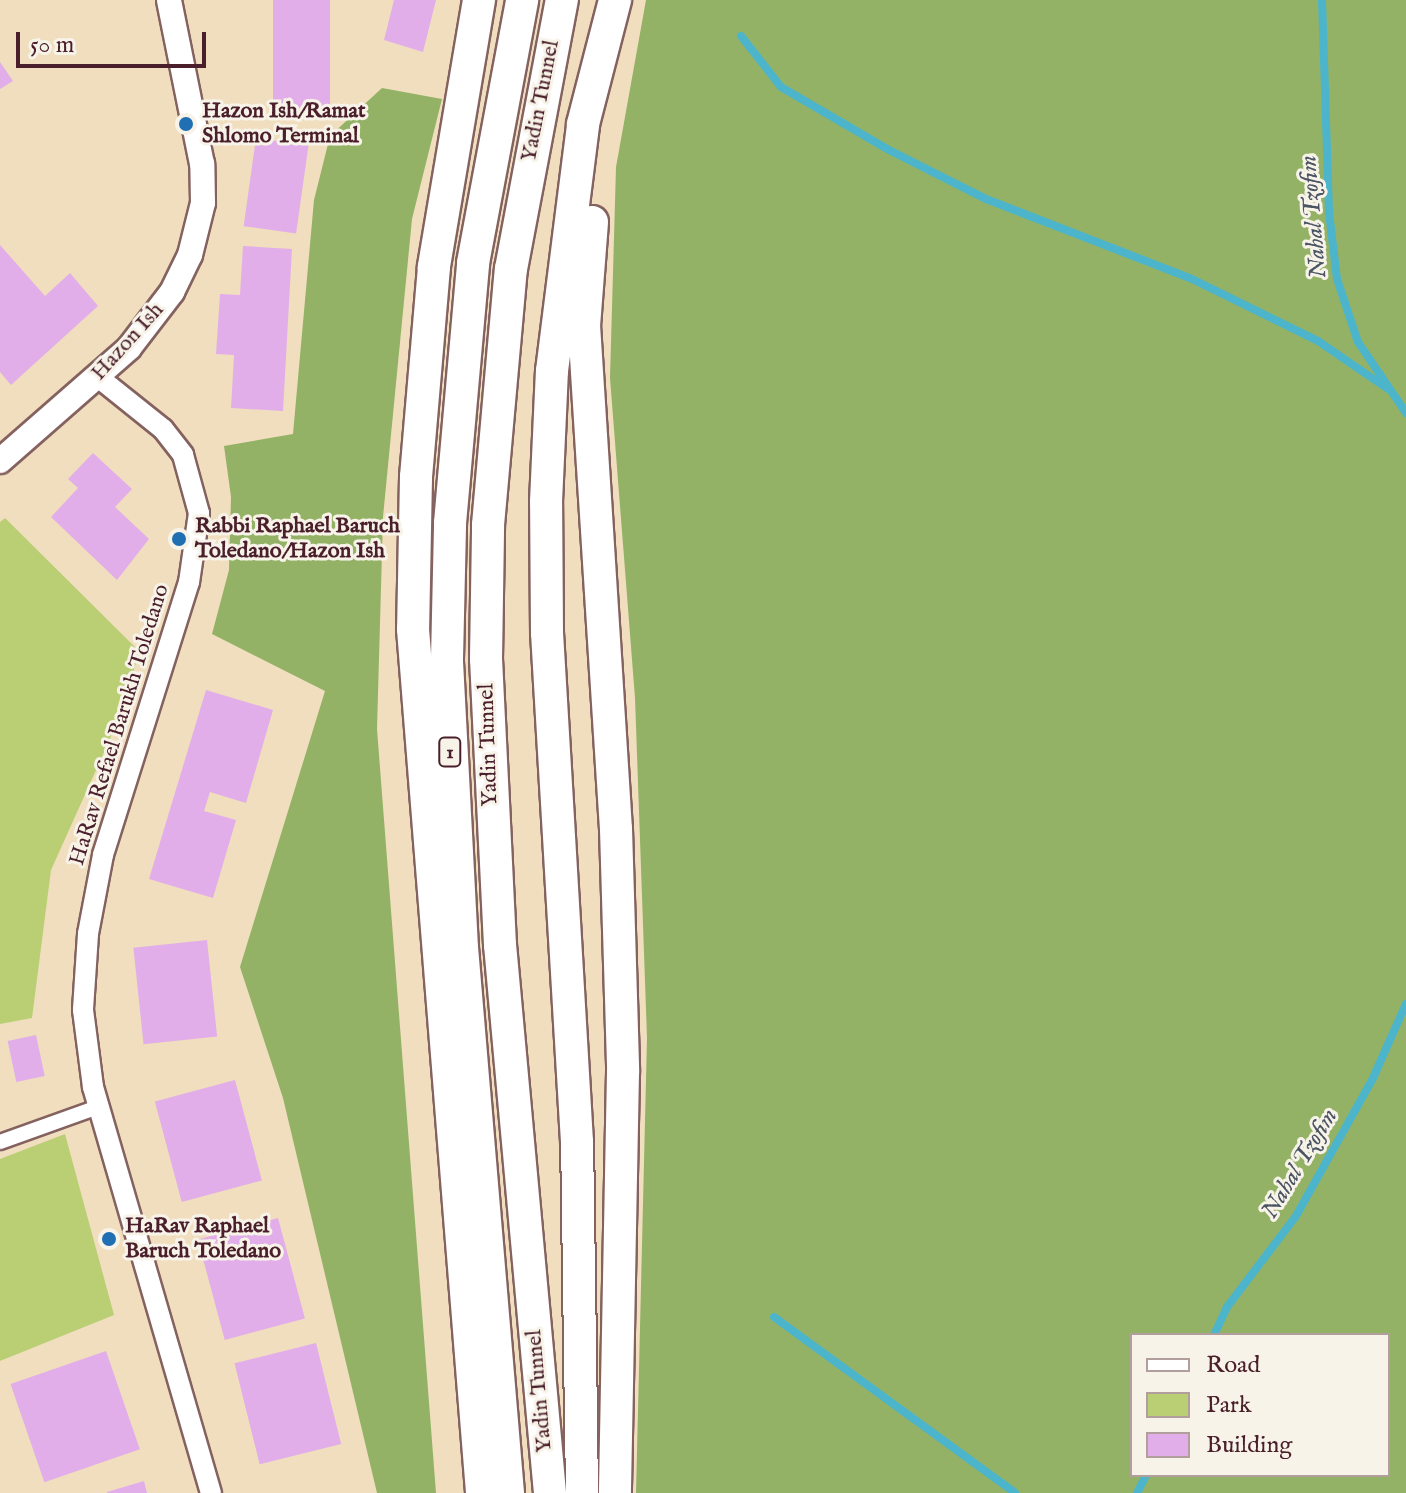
<!DOCTYPE html>
<html>
<head>
<meta charset="utf-8">
<style>
	body { margin:0 }
	#map { position:relative; width:1406px; height:1493px; overflow:hidden; background:#f0debf; font-family:"IM FELL English",serif }
	div>[style] { position:absolute }
	.green>* { inset:0; background:#bacf73 }
	.forest>* { inset:0; background:#93b265 }
	.stream>* { height:8px; margin:-4px; padding:0 4px; transform-origin:4px; border-radius:4px; background:#4db5cb }
	.building>* { inset:0; background:#e1aee9; transform-origin:0 0 }
	.roads { filter:drop-shadow(2px 0 #84625f) drop-shadow(-2px 0 #84625f) drop-shadow(0 2px #84625f) drop-shadow(0 -2px #84625f) }
	.pedestrian>* { height:14px; margin:-7px; padding:0 7px; transform-origin:7px; border-radius:7px; background:#fff }
	.minor>* { height:20px; margin:-10px; padding:0 10px; transform-origin:10px; border-radius:10px; background:#fff }
	.tertiary>* { height:24px; margin:-12px; padding:0 12px; transform-origin:12px; border-radius:12px; background:#fff }
	.trunk>* { height:32px; margin:-16px; padding:0 16px; transform-origin:16px; border-radius:16px; background:#fff }
	.dots>* { width:22px; height:22px; translate:-50% -50%; box-sizing:border-box; border:4px solid #f7f3e8; border-radius:50% }
	span { translate:-50% -50%; white-space:nowrap; text-align:center; line-height:1.15; -webkit-text-stroke:6px #f7f3e8; paint-order:stroke }
	.shield-label span { padding:2px 6px; background:#f7f3e8; border:2px solid; border-radius:6px; -webkit-text-stroke-width:0 }
	.shield-label { font-size:20px; color:#4a1f2b; font-weight:700 }
	.street-label { font-size:22px; color:#4a1f2b }
	.poi-label { font-size:22px; color:#4a1f2b; font-weight:700 }
	.left { translate:0 -50%; text-align:left }
	.water-label { font-size:24px; color:#4b5463; font-style:italic }
	.legend { position:absolute; left:1130px; top:1333px; width:260px; height:144px; box-sizing:border-box; background:#f7f3e8; border:2px solid #b29e9c; margin:0; padding:10px 14px; list-style:none; font-size:24px; color:#4a1f2b }
	.legend li { display:flex; align-items:center; gap:16px; height:40px }
	.legend b { width:40px; border:2px solid #b29e9c }
	.scale { position:absolute; left:16px; top:32px; width:190px; height:36px; box-sizing:border-box; border:4px solid #4a1f2b; border-top:0; padding-left:10px; font-size:24px; line-height:28px; white-space:nowrap; color:#4a1f2b; -webkit-text-stroke:6px #f7f3e8; paint-order:stroke }
</style>
</head>
<body>
<div id="map">
	<div class="green">
		<i style="clip-path:polygon(5px 518px,140px 652px,110px 739px,51px 870px,32px 1018px,0 1024px,0 522px)"></i>
		<i style="clip-path:polygon(65px 1134px,114px 1315px,0 1361px,0 1159px)"></i>
	</div>
	<div class="forest">
		<i style="clip-path:polygon(evenodd,646px 0,1406px 0,1406px 1493px,636px 1493px,647px 1038px,635px 698px,610px 378px,616px 167px,646px 0,1388px 1335px,1388px 1475px,1132px 1475px,1132px 1335px,1388px 1335px)"></i>
		<i style="clip-path:polygon(382px 88px,442px 99px,412px 219px,383px 517px,377px 729px,436px 1493px,377px 1493px,283px 1098px,240px 967px,325px 691px,212px 634px,229px 570px,231px 497px,224px 446px,293px 434px,314px 200px,330px 136px)"></i>
	</div>
	<div class="stream">
		<i style="left:1322px;top:0;width:212px;rotate:88.1deg"></i>
		<i style="left:1329px;top:212px;width:67px;rotate:83.2deg"></i>
		<i style="left:1337px;top:279px;width:66px;rotate:71.6deg"></i>
		<i style="left:1358px;top:342px;width:86px;rotate:55.9deg"></i>
		<i style="left:741px;top:36px;width:65px;rotate:51.9deg"></i>
		<i style="left:781px;top:87px;width:125px;rotate:30.3deg"></i>
		<i style="left:889px;top:150px;width:109px;rotate:26.8deg"></i>
		<i style="left:986px;top:199px;width:219px;rotate:21.2deg"></i>
		<i style="left:1190px;top:278px;width:143px;rotate:26.2deg"></i>
		<i style="left:1318px;top:341px;width:85px;rotate:34.4deg"></i>
		<i style="left:774px;top:1317px;width:298px;rotate:36.1deg"></i>
		<i style="left:1214px;top:1335px;width:31px;rotate:-65deg"></i>
		<i style="left:1227px;top:1307px;width:114px;rotate:-52.8deg"></i>
		<i style="left:1296px;top:1216px;width:158px;rotate:-60.8deg"></i>
		<i style="left:1373px;top:1078px;width:81px;rotate:-66deg"></i>
		<i style="left:1137px;top:1493px;width:20px;rotate:-63deg"></i>
	</div>
	<div class="building">
		<i style="left:273px;top:0;width:57px;height:117px"></i>
		<i style="clip-path:polygon(394px 0,436px 0,423px 52px,384px 40px)"></i>
		<i style="clip-path:polygon(0 62px,13px 81px,0 89px)"></i>
		<i style="left:256px;top:138px;width:53px;height:89px;rotate:8deg"></i>
		<i style="clip-path:polygon(0 245px,45px 296px,70px 273px,98px 306px,11px 385px,0 372px)"></i>
		<i style="clip-path:polygon(243px 246px,292px 249px,283px 411px,231px 408px,234px 355px,216px 354px,220px 294px,240px 295px)"></i>
		<i style="clip-path:polygon(93px 453px,132px 489px,115px 507px,149px 539px,117px 580px,51px 517px,78px 488px,68px 479px)"></i>
		<i style="clip-path:polygon(206px 690px,273px 710px,246px 803px,210px 792px,204px 811px,236px 820px,213px 898px,149px 879px)"></i>
		<i style="left:207px;top:940px;width:97px;height:74px;rotate:84deg"></i>
		<i style="left:36px;top:1035px;width:42px;height:29px;rotate:78deg"></i>
		<i style="left:235px;top:1080px;width:104px;height:83px;rotate:75deg"></i>
		<i style="left:278px;top:1218px;width:104px;height:83px;rotate:75deg"></i>
		<i style="left:316px;top:1343px;width:104px;height:84px;rotate:76deg"></i>
		<i style="left:106px;top:1351px;width:104px;height:101px;rotate:71deg"></i>
		<i style="clip-path:polygon(144px 1481px,147px 1493px,107px 1493px,107px 1492px)"></i>
	</div>
	<div class="roads">
		<div class="pedestrian">
			<i style="left:0;top:1142px;width:104px;rotate:-19.7deg"></i>
		</div>
		<div class="minor">
			<i style="left:98px;top:377px;width:83px;rotate:38.7deg"></i>
			<i style="left:163px;top:429px;width:33px;rotate:52deg"></i>
			<i style="left:183px;top:455px;width:60px;rotate:74.6deg"></i>
			<i style="left:199px;top:513px;width:70px;rotate:98.2deg"></i>
			<i style="left:189px;top:582px;width:286px;rotate:107.5deg"></i>
			<i style="left:103px;top:855px;width:80px;rotate:100.8deg"></i>
			<i style="left:88px;top:934px;width:76px;rotate:93.8deg"></i>
			<i style="left:83px;top:1010px;width:78px;rotate:82.6deg"></i>
			<i style="left:93px;top:1087px;width:423px;rotate:73.8deg"></i>
		</div>
		<div class="tertiary">
			<i style="left:0;top:461px;width:171px;rotate:-41.2deg"></i>
			<i style="left:129px;top:348px;width:71px;rotate:-52.5deg"></i>
			<i style="left:172px;top:292px;width:41px;rotate:-64.1deg"></i>
			<i style="left:190px;top:255px;width:54px;rotate:-76deg"></i>
			<i style="left:203px;top:203px;width:39px;rotate:-91deg"></i>
			<i style="left:202px;top:164px;width:167px;rotate:-101.4deg"></i>
		</div>
		<div class="trunk">
			<i style="left:479px;top:0;width:271px;rotate:99.6deg"></i>
			<i style="left:434px;top:267px;width:211px;rotate:94.9deg"></i>
			<i style="left:416px;top:477px;width:152px;rotate:91.1deg"></i>
			<i style="left:413px;top:629px;width:867px;rotate:85.43deg"></i>
			<i style="left:592px;top:222px;width:103px;rotate:94.4deg"></i>
			<i style="left:584px;top:325px;width:505px;rotate:86.37deg"></i>
			<i style="left:616px;top:829px;width:243px;rotate:88.3deg"></i>
			<i style="left:623px;top:1072px;width:421px;rotate:91.1deg"></i>
			<i style="left:508px;top:1493px;width:547px;rotate:-94.82deg"></i>
			<i style="left:462px;top:948px;width:289px;rotate:-93deg"></i>
			<i style="left:447px;top:659px;width:136px;rotate:-88.7deg"></i>
			<i style="left:450px;top:523px;width:261px;rotate:-84.9deg"></i>
			<i style="left:473px;top:263px;width:268px;rotate:-79.4deg"></i>
			<i style="left:550px;top:1493px;width:550px;rotate:-95.21deg"></i>
			<i style="left:500px;top:945px;width:286px;rotate:-92.8deg"></i>
			<i style="left:486px;top:659px;width:134px;rotate:-89.1deg"></i>
			<i style="left:488px;top:525px;width:257px;rotate:-84.9deg"></i>
			<i style="left:511px;top:269px;width:274px;rotate:-79.3deg"></i>
			<i style="left:582px;top:1493px;width:351px;rotate:-90.8deg"></i>
			<i style="left:577px;top:1142px;width:510px;rotate:-93.37deg"></i>
			<i style="left:547px;top:633px;width:131px;rotate:-90.4deg"></i>
			<i style="left:546px;top:502px;width:131px;rotate:-87.4deg"></i>
			<i style="left:552px;top:371px;width:249px;rotate:-82.8deg"></i>
			<i style="left:583px;top:124px;width:128px;rotate:-75.5deg"></i>
		</div>
	</div>
	<div class="dots">
		<i style="left:186px;top:124px;background:#1f6fb2"></i>
		<i style="left:179px;top:539px;background:#1f6fb2"></i>
		<i style="left:109px;top:1239px;background:#1f6fb2"></i>
	</div>
	<div class="shield-label">
		<span style="left:450px;top:752px">1</span>
	</div>
	<div class="street-label">
		<span style="left:541px;top:101px;rotate:-79deg">Yadin Tunnel</span>
		<span style="left:128px;top:342px;rotate:-48deg">Hazon Ish</span>
		<span style="left:120px;top:725px;rotate:-73deg">HaRav Refael Barukh Toledano</span>
		<span style="left:489px;top:745px;rotate:-92deg">Yadin Tunnel</span>
		<span style="left:540px;top:1391px;rotate:-95deg">Yadin Tunnel</span>
	</div>
	<div class="poi-label">
		<span class="left" style="left:202px;top:124px">Hazon Ish/Ramat<br>Shlomo Terminal</span>
		<span class="left" style="left:195px;top:539px">Rabbi Raphael Baruch<br>Toledano/Hazon Ish</span>
		<span class="left" style="left:125px;top:1239px">HaRav Raphael<br>Baruch Toledano</span>
	</div>
	<div class="water-label">
		<span style="left:1314px;top:217px;rotate:-95deg">Nahal Tzofim</span>
		<span style="left:1300px;top:1164px;rotate:-59deg">Nahal Tzofim</span>
	</div>
	<ul class="legend">
	<li><b style="height:10px;background:#fff"></b>Road</li>
	<li><b style="height:22px;background:#bacf73"></b>Park</li>
	<li><b style="height:22px;background:#e1aee9"></b>Building</li>
	</ul>
	<div class="scale">50 m</div>
</div>
</body>
</html>
